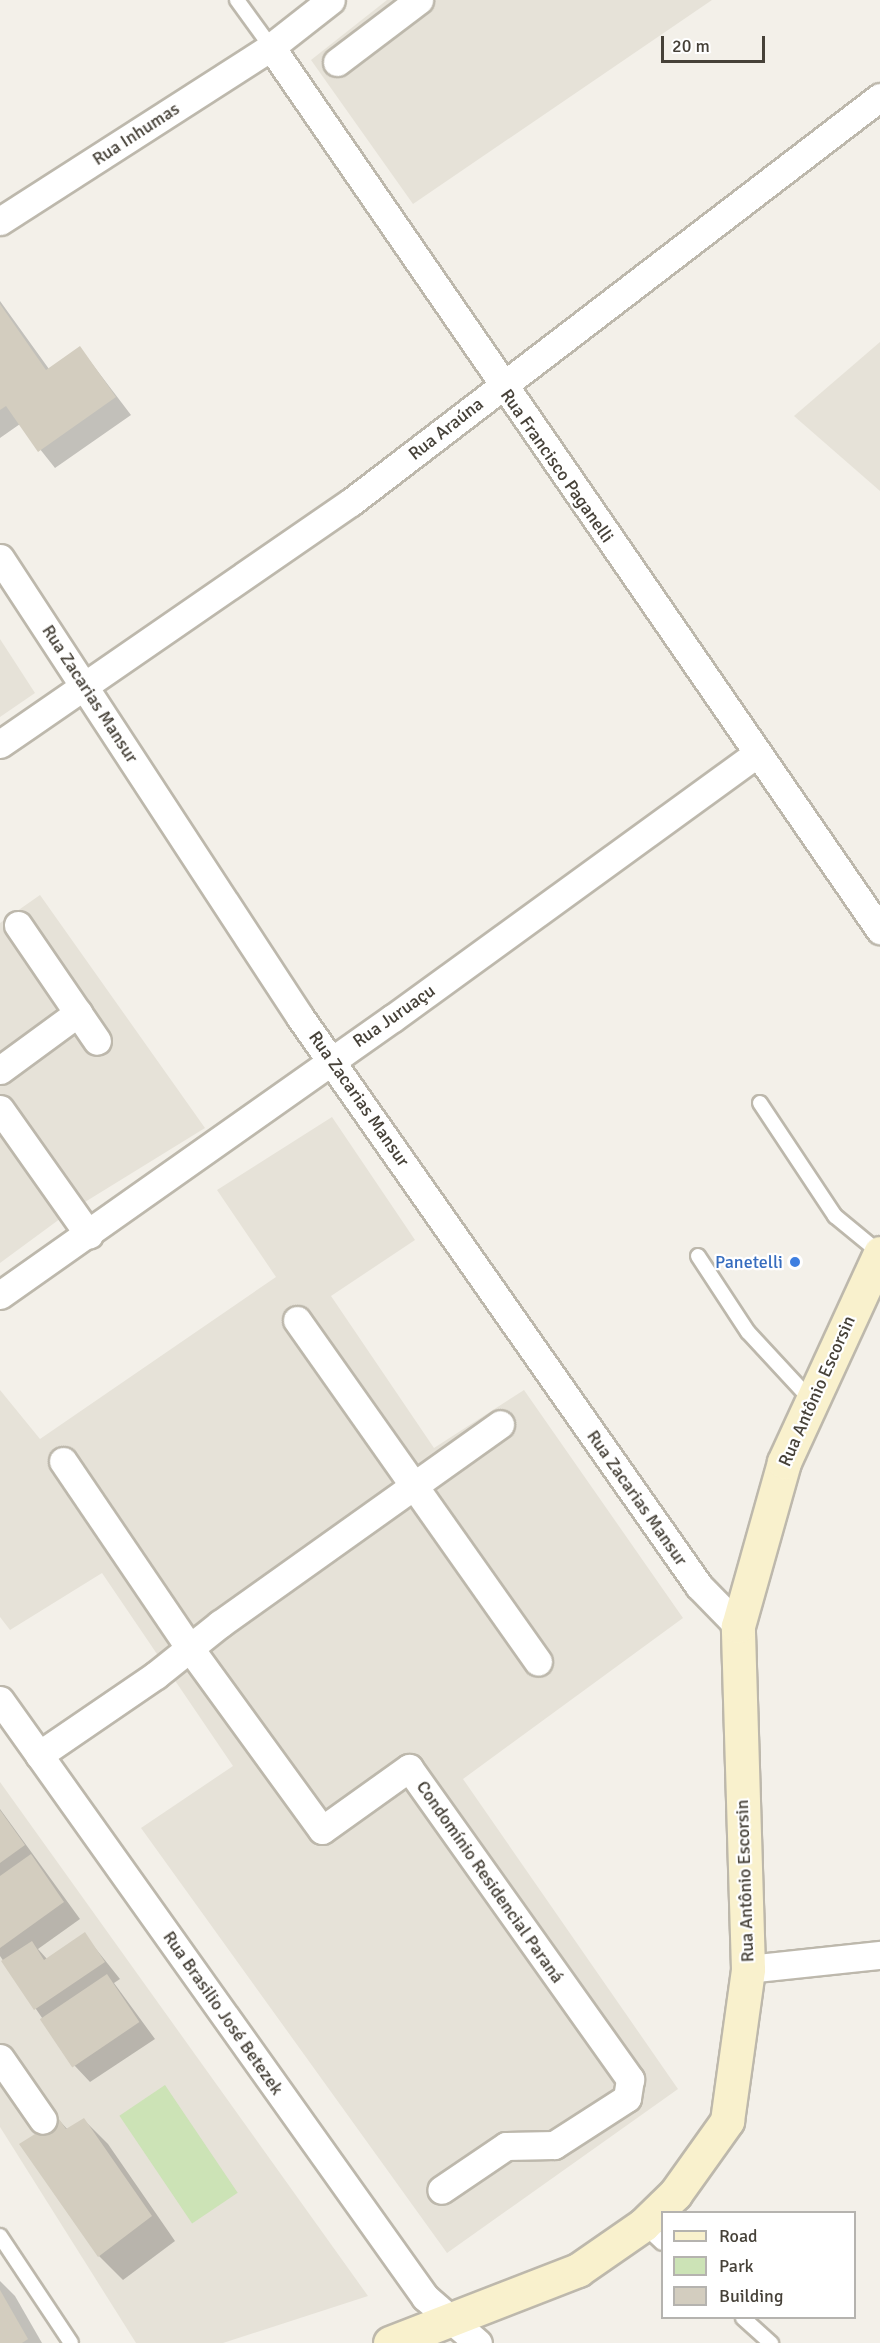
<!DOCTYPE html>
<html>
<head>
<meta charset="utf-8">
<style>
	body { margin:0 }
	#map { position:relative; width:880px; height:2343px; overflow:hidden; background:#f3f0e9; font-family:Signika,sans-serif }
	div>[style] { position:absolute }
	.residential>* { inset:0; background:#e6e2d8 }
	.green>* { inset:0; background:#cce3b6; transform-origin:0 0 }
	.shadow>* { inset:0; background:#0003 }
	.building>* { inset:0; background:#d3cdbf; transform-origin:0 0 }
	.roads { filter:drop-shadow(2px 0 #bdb8ac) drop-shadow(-2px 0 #bdb8ac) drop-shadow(0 2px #bdb8ac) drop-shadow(0 -2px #bdb8ac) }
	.service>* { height:14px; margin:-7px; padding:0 7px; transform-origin:7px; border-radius:7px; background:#fff }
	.minor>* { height:27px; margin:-13.5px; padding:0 13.5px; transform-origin:13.5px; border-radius:13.5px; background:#fff }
	.secondary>* { height:33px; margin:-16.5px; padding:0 16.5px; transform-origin:16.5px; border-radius:16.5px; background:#f9f1cd }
	.dots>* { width:16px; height:16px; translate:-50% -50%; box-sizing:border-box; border:3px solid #fff; border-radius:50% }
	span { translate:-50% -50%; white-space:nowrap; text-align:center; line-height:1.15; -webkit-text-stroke:4.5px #fff; paint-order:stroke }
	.street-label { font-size:18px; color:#464138 }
	.shop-label { font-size:18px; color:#366cbe }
	.right { translate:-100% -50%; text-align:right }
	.legend { position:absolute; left:661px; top:2211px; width:195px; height:108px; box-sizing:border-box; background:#fff; border:2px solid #b5b3af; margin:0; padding:8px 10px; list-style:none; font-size:18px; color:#464138 }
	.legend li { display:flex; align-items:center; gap:12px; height:30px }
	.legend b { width:30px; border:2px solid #b5b3af }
	.scale { position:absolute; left:661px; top:36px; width:104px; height:27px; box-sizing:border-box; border:3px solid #464138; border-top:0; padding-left:8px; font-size:18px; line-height:21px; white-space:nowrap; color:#464138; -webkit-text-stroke:4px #fff; paint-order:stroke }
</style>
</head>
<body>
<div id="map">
	<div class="residential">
		<i style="clip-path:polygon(387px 0,712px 0,413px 204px,311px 60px)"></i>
		<i style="clip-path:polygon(880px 342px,880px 491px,794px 416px)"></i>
		<i style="clip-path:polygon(0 639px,35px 693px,0 717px)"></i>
		<i style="clip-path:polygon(40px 895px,205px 1128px,72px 1210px,0 1263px,0 923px)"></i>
		<i style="clip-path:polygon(332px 1117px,415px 1240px,331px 1296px,434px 1448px,524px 1390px,683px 1618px,463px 1779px,678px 2089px,447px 2253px,141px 1828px,233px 1766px,102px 1573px,10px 1630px,0 1617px,0 1390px,40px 1439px,276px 1277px,217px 1190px)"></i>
		<i style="clip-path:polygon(0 1782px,368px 2296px,223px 2343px,136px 2343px,0 2127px)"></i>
	</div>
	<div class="green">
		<i style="left:165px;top:2085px;width:130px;height:55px;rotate:56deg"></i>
	</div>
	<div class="shadow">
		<i style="clip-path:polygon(0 301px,49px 369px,80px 348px,131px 415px,55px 468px,20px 424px,0 438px)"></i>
		<i style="clip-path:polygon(0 1809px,80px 1919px,38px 1949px,47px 1959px,84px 1934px,120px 1979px,114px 1983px,155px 2039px,90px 2082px,74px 2065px,0 1956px)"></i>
		<i style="clip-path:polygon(59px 2120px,68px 2130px,84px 2120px,108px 2144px,175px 2241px,123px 2280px,99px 2256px)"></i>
		<i style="clip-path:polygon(0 2281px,15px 2296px,42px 2343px,0 2343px)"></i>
	</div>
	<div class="building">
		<i style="clip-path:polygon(0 304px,46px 370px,80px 346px,116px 397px,38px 452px,6px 406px,0 410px)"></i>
		<i style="clip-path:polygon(0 1810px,25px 1845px,0 1863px)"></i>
		<i style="clip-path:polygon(31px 1854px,64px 1902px,0 1948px,0 1876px)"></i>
		<i style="clip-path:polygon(85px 1932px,105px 1962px,34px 2010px,1px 1961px,32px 1941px,44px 1960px)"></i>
		<i style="left:107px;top:1974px;width:58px;height:81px;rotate:56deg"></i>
		<i style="clip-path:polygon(84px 2118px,152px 2216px,98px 2257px,19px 2144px,59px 2119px,66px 2129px)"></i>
		<i style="clip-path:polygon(0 2290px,28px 2339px,22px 2343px,0 2343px)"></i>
	</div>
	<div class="roads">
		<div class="service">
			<i style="left:237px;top:0;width:58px;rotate:54.1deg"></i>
			<i style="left:760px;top:1103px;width:136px;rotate:56.4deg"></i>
			<i style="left:835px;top:1216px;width:58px;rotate:39.4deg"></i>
			<i style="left:698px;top:1256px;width:91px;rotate:56.7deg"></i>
			<i style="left:748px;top:1332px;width:94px;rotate:47.2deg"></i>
			<i style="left:643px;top:2225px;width:26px;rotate:43deg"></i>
			<i style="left:0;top:2236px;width:128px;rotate:56.4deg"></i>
			<i style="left:743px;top:2318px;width:38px;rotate:42deg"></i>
		</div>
		<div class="minor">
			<i style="left:271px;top:47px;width:1073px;rotate:55.41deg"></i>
			<i style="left:337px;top:62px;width:103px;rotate:-37.1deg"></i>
			<i style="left:0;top:221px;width:322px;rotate:-32.7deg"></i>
			<i style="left:271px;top:47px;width:76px;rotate:-38.1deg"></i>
			<i style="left:0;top:558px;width:548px;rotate:56.83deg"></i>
			<i style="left:300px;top:1017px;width:695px;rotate:54.96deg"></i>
			<i style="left:699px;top:1586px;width:56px;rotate:45.7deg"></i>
			<i style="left:0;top:744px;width:426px;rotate:-34.6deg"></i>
			<i style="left:351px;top:502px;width:666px;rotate:-37.44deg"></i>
			<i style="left:18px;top:925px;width:140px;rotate:55.7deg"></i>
			<i style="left:0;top:1070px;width:97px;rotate:-36.2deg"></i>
			<i style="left:0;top:1109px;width:154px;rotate:54.8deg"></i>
			<i style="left:0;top:1295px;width:481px;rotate:-35.2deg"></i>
			<i style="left:393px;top:1018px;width:449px;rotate:-36deg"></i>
			<i style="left:297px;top:1320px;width:418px;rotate:54.8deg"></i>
			<i style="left:63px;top:1461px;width:225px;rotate:55.9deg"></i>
			<i style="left:189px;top:1647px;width:226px;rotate:54deg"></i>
			<i style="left:322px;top:1830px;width:107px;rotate:-35.5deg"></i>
			<i style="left:409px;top:1768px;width:382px;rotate:54.6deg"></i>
			<i style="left:630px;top:2079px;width:19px;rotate:99deg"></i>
			<i style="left:627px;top:2098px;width:87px;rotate:147.2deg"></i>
			<i style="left:554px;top:2145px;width:48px;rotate:178.8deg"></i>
			<i style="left:506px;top:2146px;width:78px;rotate:145.9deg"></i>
			<i style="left:0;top:1700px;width:733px;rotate:54.55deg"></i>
			<i style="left:425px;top:2297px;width:70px;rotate:41deg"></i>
			<i style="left:39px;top:1755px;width:142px;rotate:-34.4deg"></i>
			<i style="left:156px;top:1675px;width:82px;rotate:-38.6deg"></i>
			<i style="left:220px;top:1624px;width:344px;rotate:-35.5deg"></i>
			<i style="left:748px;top:1969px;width:133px;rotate:-6.1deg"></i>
			<i style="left:0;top:2058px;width:75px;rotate:55.3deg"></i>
		</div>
		<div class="secondary">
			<i style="left:390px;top:2343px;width:202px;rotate:-21.2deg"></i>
			<i style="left:578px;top:2270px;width:79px;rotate:-34.7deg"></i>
			<i style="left:643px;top:2225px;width:45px;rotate:-44.1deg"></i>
			<i style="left:675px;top:2194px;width:90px;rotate:-54.5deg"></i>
			<i style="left:727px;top:2121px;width:153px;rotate:-82.1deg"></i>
			<i style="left:748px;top:1969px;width:343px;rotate:-91.7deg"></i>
			<i style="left:738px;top:1626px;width:170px;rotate:-74.3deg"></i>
			<i style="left:784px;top:1462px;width:230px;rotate:-65.3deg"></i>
		</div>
	</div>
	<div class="dots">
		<i style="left:795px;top:1262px;background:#3f7fe0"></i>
	</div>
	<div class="street-label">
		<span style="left:136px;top:134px;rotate:-33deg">Rua Inhumas</span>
		<span style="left:446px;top:429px;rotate:-38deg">Rua Araúna</span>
		<span style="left:557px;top:466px;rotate:55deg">Rua Francisco Paganelli</span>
		<span style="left:90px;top:694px;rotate:57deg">Rua Zacarias Mansur</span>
		<span style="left:394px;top:1016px;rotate:-35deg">Rua Juruaçu</span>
		<span style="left:359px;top:1099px;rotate:55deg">Rua Zacarias Mansur</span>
		<span style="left:817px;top:1391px;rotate:-66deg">Rua Antônio Escorsin</span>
		<span style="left:637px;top:1498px;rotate:55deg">Rua Zacarias Mansur</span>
		<span style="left:745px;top:1881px;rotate:-92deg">Rua Antônio Escorsin</span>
		<span style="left:490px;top:1882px;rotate:55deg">Condomínio Residencial Paraná</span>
		<span style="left:223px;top:2013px;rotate:55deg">Rua Brasilio José Betezek</span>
	</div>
	<div class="shop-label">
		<span class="right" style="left:783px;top:1262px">Panetelli</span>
	</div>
	<ul class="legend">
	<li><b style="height:8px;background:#f9f1cd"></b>Road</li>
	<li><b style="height:16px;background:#cce3b6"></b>Park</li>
	<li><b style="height:16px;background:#d3cdbf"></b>Building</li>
	</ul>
	<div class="scale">20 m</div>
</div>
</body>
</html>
